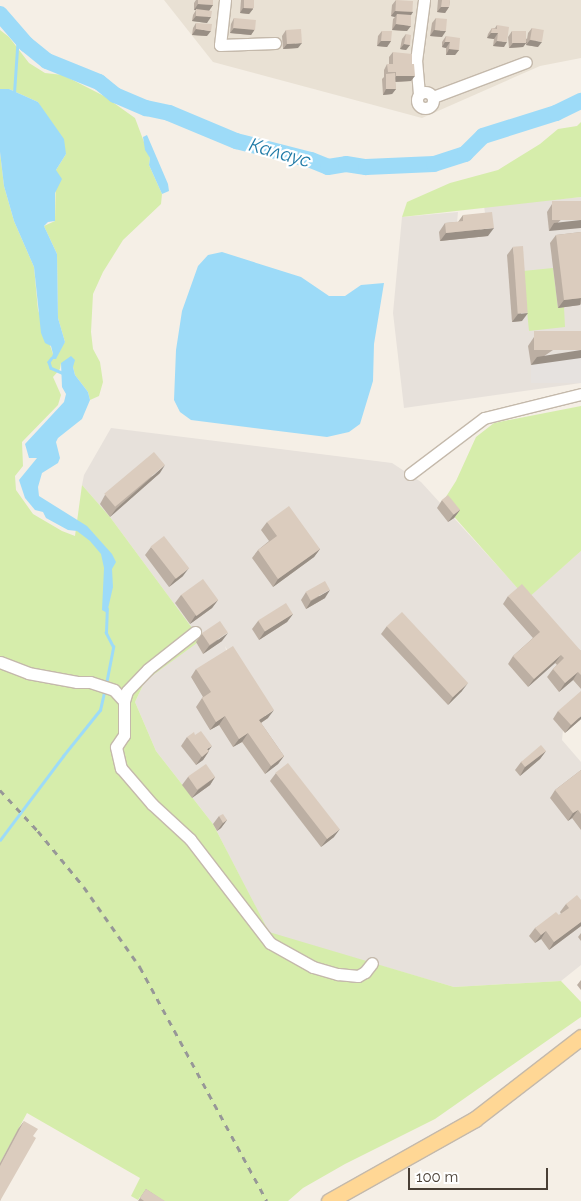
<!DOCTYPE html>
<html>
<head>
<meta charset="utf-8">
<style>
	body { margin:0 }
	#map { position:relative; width:581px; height:1201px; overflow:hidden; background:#f5efe6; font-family:Raleway,sans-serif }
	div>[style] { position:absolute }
	.residential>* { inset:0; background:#e9e1d4 }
	.industrial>* { inset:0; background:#e7e1db }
	.green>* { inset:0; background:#d6edab }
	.parking>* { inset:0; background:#e6e2df; transform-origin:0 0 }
	.water>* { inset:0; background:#9ddbf8 }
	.stream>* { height:2.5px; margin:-1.25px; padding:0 1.25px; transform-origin:1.25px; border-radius:1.25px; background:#9ddbf8 }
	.river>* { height:16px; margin:-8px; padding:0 8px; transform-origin:8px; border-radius:8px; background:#9ddbf8 }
	.roads { filter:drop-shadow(1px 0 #c4b9ab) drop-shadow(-1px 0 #c4b9ab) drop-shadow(0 1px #c4b9ab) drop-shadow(0 -1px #c4b9ab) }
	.minor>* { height:11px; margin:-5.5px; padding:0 5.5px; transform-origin:5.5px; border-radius:5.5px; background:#fff }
	.minor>.ring { margin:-5.5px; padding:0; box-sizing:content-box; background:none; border:11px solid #fff; border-radius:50% }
	.major>* { height:15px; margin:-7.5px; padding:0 7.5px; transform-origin:7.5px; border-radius:7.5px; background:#ffd795 }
	.rail>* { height:2.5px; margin-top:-1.25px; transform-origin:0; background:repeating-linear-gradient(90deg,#979797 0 6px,transparent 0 12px) }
	.wall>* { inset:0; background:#bcafa3 }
	.shaded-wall>* { inset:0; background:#998f85 }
	.building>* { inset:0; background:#dbccbe; transform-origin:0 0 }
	span { translate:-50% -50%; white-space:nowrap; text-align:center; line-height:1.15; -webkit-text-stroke:4.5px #fff; paint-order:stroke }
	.water-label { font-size:19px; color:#1f7aa6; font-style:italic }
	.scale { position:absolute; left:408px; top:1168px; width:140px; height:22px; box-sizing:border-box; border:2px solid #493f35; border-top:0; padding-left:6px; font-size:15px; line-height:18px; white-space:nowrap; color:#493f35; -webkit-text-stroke:4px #fff; paint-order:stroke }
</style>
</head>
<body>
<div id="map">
	<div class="residential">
		<i style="clip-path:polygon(164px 0,581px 0,581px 58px,540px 66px,422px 118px,213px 62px)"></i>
	</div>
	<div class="industrial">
		<i style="clip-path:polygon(581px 197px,581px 383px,404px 408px,393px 313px,402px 217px,458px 212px,457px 223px,486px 220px,484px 206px)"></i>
		<i style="clip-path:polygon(evenodd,111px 428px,392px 463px,421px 482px,527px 598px,581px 551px,581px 666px,534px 640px,508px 664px,528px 687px,555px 663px,559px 667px,547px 677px,559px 691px,573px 680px,581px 689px,581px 694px,563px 730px,562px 740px,581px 762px,581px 916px,563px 916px,535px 943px,541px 939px,549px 950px,581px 926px,581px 965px,561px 981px,454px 987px,269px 933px,213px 824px,156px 751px,135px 702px,145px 681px,196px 642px,203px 654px,222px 641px,201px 640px,110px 517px,82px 485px,84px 475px,111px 428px,225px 646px,268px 718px,253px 728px,265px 774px,242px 742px,233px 747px,219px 725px,211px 730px,205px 701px,227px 654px,225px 646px)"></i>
	</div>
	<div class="green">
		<i style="clip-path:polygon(0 30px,9px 37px,29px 63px,45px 73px,63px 75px,104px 96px,135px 118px,150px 158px,149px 165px,162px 194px,161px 204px,123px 240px,103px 272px,93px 294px,91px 332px,93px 349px,100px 362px,103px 382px,99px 396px,90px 400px,88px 392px,75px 375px,73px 367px,61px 363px,60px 369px,53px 377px,61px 395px,58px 405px,22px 442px,23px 466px,15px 476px,16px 490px,33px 514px,62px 531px,75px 536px,82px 485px,110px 517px,201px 640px,145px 681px,135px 702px,156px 751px,213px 824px,269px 932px,454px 987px,561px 981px,581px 1002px,581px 1017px,435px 1119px,345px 1164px,303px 1188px,288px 1201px,147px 1201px,140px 1197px,138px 1200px,131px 1196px,140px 1178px,27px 1113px,0 1163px,0 152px,4px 186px,14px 221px,34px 267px,38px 310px,53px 354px,65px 342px,58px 318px,57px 254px,44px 226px,55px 221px,56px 170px,66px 154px,38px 102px,9px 89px,0 89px)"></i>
		<i style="clip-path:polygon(581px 122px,581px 197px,402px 217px,407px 202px,450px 183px,498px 170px,540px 144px,558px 129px,577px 126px)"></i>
		<i style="clip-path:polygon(553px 268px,558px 308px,564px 307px,565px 327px,529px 331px,523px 271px)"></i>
		<i style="clip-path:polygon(581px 406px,581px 551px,527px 599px,442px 503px,456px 481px,476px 437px,494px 423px)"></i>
	</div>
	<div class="parking">
		<i style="left:581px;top:358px;width:25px;height:50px;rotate:90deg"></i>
	</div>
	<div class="water">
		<i style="clip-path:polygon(0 89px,9px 89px,38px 102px,64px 139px,66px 154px,56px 170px,62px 179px,55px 193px,55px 221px,48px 222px,44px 226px,57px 254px,58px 318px,65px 342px,56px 359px,51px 359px,53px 354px,51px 346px,45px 343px,41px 333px,34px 267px,14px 221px,4px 186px,0 152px)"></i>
		<i style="clip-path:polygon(147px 135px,168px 184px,169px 191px,162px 194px,149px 165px,150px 158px,145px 150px,143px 137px)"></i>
		<i style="clip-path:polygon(222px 252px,301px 277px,329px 296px,345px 296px,361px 285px,384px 283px,374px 344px,373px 381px,360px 424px,349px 432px,327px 437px,191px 420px,180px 412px,174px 400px,176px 350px,182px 311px,198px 266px,208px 255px)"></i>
		<i style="clip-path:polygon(71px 356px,75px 360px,73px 367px,75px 375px,88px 392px,90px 400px,82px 419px,58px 438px,56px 442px,60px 458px,58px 463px,42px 473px,38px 487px,39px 496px,87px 526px,112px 554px,116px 562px,112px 569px,113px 587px,107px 613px,102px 610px,104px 568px,101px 554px,90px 541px,77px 531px,68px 530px,46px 518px,43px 512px,35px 510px,25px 498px,19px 480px,37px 458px,29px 458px,25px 444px,64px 402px,66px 394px,62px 387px,61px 363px)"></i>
	</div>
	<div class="stream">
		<i style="left:14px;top:93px;width:59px;rotate:-86.1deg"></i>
		<i style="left:52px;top:358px;width:5px;rotate:127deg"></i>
		<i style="left:49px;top:362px;width:6px;rotate:72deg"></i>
		<i style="left:51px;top:368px;width:13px;rotate:23deg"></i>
		<i style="left:106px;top:684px;width:38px;rotate:-79deg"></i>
		<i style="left:113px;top:647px;width:16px;rotate:-117deg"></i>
		<i style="left:106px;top:633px;width:24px;rotate:-88deg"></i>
		<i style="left:0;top:840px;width:105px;rotate:-53.1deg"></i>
		<i style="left:63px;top:756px;width:59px;rotate:-51.2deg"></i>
		<i style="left:100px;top:710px;width:18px;rotate:-77deg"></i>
	</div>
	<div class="river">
		<i style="left:0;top:14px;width:40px;rotate:49deg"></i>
		<i style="left:26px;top:44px;width:27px;rotate:39deg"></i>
		<i style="left:47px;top:61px;width:56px;rotate:22deg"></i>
		<i style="left:99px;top:82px;width:21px;rotate:39deg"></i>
		<i style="left:115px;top:95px;width:34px;rotate:23deg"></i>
		<i style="left:146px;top:108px;width:24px;rotate:12deg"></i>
		<i style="left:169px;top:113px;width:73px;rotate:22.7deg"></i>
		<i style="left:236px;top:141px;width:77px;rotate:14.2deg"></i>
		<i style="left:311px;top:160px;width:18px;rotate:22deg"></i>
		<i style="left:328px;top:167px;width:18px;rotate:-9deg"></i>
		<i style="left:346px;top:164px;width:20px;rotate:9deg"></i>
		<i style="left:366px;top:167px;width:68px;rotate:-2.5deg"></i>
		<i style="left:434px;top:164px;width:33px;rotate:-18deg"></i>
		<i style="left:465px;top:154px;width:25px;rotate:-45deg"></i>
		<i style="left:483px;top:136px;width:77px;rotate:-17.5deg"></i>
		<i style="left:556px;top:113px;width:28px;rotate:-26deg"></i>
	</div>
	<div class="roads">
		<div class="minor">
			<i style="left:225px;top:0;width:45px;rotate:96.3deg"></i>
			<i style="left:220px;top:45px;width:55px;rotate:-2.1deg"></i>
			<i class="ring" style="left:417px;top:92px;width:5px;height:5px"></i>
			<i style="left:419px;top:94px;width:33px;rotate:-95deg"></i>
			<i style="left:416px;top:61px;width:62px;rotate:-82.5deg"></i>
			<i style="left:433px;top:97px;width:99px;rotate:-20.6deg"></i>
			<i style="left:410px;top:474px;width:93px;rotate:-37.1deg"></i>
			<i style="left:484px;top:418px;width:100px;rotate:-13.9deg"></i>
			<i style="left:0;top:662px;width:30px;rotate:21deg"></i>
			<i style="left:28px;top:673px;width:50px;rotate:10.4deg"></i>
			<i style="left:77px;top:682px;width:13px"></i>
			<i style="left:90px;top:682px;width:25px;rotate:18deg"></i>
			<i style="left:114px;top:690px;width:15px;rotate:48deg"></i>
			<i style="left:124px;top:701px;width:34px;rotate:90deg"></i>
			<i style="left:124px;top:735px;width:14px;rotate:124deg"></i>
			<i style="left:116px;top:747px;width:22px;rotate:77deg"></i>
			<i style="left:121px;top:768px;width:48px;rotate:49.3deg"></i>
			<i style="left:152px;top:804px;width:52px;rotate:42.6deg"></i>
			<i style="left:190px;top:839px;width:131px;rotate:52.4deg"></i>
			<i style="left:270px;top:943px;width:49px;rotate:29.2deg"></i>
			<i style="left:313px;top:967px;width:26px;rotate:16deg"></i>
			<i style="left:338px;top:974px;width:20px;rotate:6deg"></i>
			<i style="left:358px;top:976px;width:8px;rotate:-30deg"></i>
			<i style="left:365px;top:972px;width:11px;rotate:-52deg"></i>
			<i style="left:124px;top:701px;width:10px;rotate:-73deg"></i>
			<i style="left:127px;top:691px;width:30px;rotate:-46deg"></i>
			<i style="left:148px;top:669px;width:60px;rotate:-38.2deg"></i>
		</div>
		<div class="major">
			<i style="left:329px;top:1201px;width:167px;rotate:-29.3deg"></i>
			<i style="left:475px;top:1119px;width:134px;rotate:-37.7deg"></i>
		</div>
	</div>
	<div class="rail">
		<i style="left:0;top:790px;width:56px;rotate:47.2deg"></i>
		<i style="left:38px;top:831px;width:72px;rotate:50.6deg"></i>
		<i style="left:84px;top:887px;width:98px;rotate:55deg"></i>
		<i style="left:140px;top:967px;width:266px;rotate:61.5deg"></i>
	</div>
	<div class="wall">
		<i style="clip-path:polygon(196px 0,213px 0,213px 5px,209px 10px,207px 23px,192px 21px,193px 15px,196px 10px,194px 10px,194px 3px)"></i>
		<i style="clip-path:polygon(241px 0,254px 0,253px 9px,249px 14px,240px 13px)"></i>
		<i style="clip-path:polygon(396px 0,413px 12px,411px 15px,407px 31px,392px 30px,393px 19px,395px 17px,391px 16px,392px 5px)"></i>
		<i style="clip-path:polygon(438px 0,450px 0,449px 7px,445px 13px,437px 12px)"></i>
		<i style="clip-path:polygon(234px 18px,255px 29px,251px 35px,230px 33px,231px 24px)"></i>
		<i style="clip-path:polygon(436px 18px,442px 37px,430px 36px,432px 23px)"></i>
		<i style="clip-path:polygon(196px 23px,207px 36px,192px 35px,193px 28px)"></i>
		<i style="clip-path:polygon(497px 25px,504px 47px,493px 46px,494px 39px,487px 38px,488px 34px,492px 28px,495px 28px)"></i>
		<i style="clip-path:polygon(532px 28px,538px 47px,526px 45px,526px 43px,523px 47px,509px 48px,508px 37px,512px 31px,527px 39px,528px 33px)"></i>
		<i style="clip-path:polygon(286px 30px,298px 48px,283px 49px,282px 36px)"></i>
		<i style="clip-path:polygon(382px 31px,391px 41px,387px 47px,377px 46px,378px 36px)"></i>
		<i style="clip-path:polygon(406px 34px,410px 45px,406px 50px,400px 49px,402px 39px)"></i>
		<i style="clip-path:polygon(446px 36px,459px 50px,455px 55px,446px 55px,446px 48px,442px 47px,442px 42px)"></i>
		<i style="clip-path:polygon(393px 52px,411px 81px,395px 82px,396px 89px,392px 94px,383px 95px,382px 79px,384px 77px,384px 70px,387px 64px,389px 64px,389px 57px)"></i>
		<i style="clip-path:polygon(581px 201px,549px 231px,547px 212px,552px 204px)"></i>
		<i style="clip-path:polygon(463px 215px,488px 236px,440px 241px,439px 232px,445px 223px,458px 222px)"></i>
		<i style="clip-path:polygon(581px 232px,581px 304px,580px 305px,558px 308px,550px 243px,556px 235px)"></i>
		<i style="clip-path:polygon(513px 247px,522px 321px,512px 322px,507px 255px)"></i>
		<i style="clip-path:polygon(581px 331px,531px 365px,528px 346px,534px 337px)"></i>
		<i style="clip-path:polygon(160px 473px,110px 517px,100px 504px,105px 495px)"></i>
		<i style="clip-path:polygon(442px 500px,460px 510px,454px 518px,448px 522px,437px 508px)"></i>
		<i style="clip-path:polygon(267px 522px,320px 549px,314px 557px,273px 587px,252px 558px,258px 550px,269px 541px,261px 530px)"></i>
		<i style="clip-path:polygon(151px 547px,183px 576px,169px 587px,145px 555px)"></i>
		<i style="clip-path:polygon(306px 592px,325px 598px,306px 609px,301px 600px)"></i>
		<i style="clip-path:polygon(181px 595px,218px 600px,212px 608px,190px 624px,175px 603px)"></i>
		<i style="clip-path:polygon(508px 596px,581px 651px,581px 689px,573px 680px,559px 692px,547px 677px,553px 669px,557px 665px,555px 663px,528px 687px,508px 664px,513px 656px,533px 638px,503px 604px)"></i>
		<i style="clip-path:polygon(293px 614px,287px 622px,259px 640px,252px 629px,258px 621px)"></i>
		<i style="clip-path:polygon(387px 626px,462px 691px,448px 705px,381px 634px)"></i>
		<i style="clip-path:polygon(202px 634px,222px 641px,203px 654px,196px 642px)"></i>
		<i style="clip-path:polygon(196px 669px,268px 718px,261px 723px,284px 756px,278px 764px,265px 774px,242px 742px,233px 747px,219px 725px,210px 730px,196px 707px,202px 698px,203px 697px,191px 677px)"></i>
		<i style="clip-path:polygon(558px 711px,581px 719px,565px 733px,553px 719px)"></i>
		<i style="clip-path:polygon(187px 737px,209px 751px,203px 760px,196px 765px,181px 746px)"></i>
		<i style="clip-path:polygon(546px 751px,540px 759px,520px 776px,515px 770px,521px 762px)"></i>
		<i style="clip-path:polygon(581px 770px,581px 830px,572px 818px,568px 821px,550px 798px,555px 790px)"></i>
		<i style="clip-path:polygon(276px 773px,334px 837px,321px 847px,270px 781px)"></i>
		<i style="clip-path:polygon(188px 777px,215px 777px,210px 785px,192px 798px,182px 785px)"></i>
		<i style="clip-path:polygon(219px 816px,227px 820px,221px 828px,217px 831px,213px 824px)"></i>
		<i style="clip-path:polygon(581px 900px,581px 926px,549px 950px,541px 939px,535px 943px,529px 936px,535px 928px,561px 914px,560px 912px,566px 904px)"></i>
		<i style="clip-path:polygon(581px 933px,581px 941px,578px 937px)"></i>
		<i style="clip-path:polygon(581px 980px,581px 990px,577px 985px)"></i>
		<i style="clip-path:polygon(24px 1121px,0 1201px,0 1163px,18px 1129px)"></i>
		<i style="clip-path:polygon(146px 1189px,164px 1201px,138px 1201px)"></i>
	</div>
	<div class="shaded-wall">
		<i style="clip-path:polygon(198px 4px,213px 5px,209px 11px,194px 10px)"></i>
		<i style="clip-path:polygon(441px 7px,449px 7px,445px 13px,437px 12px)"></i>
		<i style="clip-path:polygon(243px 8px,253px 9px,249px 14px,240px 13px)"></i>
		<i style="clip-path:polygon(395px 11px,413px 12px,409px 18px,397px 14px,395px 17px,391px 16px)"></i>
		<i style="clip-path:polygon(196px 16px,211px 17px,207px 23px,192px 21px)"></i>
		<i style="clip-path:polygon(396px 24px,411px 26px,407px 31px,392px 30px)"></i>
		<i style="clip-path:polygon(234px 28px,255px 29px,251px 35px,230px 33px)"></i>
		<i style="clip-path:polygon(196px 29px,211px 31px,207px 36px,192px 35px)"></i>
		<i style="clip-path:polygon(434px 30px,446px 31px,442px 37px,430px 36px)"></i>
		<i style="clip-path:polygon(491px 33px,498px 33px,494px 39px,487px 38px)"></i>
		<i style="clip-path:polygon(530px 40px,542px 42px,538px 47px,526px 45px)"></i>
		<i style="clip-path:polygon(381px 41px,391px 41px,387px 47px,377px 46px)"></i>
		<i style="clip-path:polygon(497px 41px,507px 42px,504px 47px,493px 46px)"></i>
		<i style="clip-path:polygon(445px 42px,450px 42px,446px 48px,442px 47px)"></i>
		<i style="clip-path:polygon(527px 42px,523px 47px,509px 48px,513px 43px)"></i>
		<i style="clip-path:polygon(302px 43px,298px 48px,283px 49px,287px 44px)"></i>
		<i style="clip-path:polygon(404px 44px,410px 45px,406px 50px,400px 49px)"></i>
		<i style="clip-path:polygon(449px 49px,459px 50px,455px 55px,446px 55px)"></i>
		<i style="clip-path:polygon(396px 76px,415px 76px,411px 81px,393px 82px)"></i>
		<i style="clip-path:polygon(386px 89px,396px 89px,392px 94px,383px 95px)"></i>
		<i style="clip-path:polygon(581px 220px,581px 228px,549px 231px,554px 223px)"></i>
		<i style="clip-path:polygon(494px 228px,488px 236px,440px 241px,446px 233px)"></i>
		<i style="clip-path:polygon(581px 298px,580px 305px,558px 308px,564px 300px)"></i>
		<i style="clip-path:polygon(528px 313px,522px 321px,512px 322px,518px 314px)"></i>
		<i style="clip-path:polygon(581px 350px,581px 358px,531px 365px,537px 357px)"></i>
		<i style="clip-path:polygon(165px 465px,160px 473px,110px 517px,116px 509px)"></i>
		<i style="clip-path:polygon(460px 510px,454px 518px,448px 522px,454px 514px)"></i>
		<i style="clip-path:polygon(320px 549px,314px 557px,273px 587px,278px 579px)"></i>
		<i style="clip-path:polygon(189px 568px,183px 576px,169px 587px,175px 579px)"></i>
		<i style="clip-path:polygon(330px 590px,325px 598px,306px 609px,311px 601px)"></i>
		<i style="clip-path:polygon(218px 600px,212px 608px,190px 624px,195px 616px)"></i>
		<i style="clip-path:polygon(293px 614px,287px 622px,259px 640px,265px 631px)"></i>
		<i style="clip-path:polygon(228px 633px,222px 641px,203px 654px,209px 646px)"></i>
		<i style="clip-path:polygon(561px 655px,555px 663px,528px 687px,534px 679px)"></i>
		<i style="clip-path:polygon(578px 672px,573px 680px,559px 692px,565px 683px)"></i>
		<i style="clip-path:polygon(468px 683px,462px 691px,448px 705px,453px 697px)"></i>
		<i style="clip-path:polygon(274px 710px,268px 718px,253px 728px,259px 720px)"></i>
		<i style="clip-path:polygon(225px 716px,219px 725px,210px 730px,216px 722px)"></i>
		<i style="clip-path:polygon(581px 716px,581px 719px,565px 733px,571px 725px)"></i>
		<i style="clip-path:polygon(248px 733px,242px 742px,233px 747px,239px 739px)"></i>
		<i style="clip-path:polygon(212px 746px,206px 754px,209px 751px,203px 760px,196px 765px,207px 749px)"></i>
		<i style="clip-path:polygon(546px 751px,540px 759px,520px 776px,525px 767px)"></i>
		<i style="clip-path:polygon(284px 756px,278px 764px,265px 774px,271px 766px)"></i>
		<i style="clip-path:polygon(215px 777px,210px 785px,192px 798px,198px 790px)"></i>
		<i style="clip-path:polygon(578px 810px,572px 818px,568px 821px,573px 813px)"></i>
		<i style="clip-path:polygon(227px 820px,221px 828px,217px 831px,223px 823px)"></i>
		<i style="clip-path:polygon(340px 829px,334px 837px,321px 847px,327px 839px)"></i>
		<i style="clip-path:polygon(581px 922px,581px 926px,549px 950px,554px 942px)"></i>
		<i style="clip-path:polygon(546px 931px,541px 939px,535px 943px,541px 935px)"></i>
	</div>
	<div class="building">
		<i style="clip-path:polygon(198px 0,213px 0,213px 5px,198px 4px)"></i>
		<i style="left:244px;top:0;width:10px;height:8px"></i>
		<i style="left:396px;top:0;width:17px;height:11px;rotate:3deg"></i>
		<i style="clip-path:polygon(442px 0,450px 0,449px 7px,441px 7px)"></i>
		<i style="clip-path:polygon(196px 9px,212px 11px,211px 17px,196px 16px)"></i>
		<i style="clip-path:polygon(397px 14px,411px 15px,411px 26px,396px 24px)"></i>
		<i style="left:234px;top:18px;width:22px;height:10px;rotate:5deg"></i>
		<i style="left:436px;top:18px;width:11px;height:12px;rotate:5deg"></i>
		<i style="clip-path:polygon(196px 23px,212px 24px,211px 31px,196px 29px)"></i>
		<i style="clip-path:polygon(497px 25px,509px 27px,507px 42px,497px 41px,498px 33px,491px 33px,492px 28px,497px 29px)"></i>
		<i style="left:532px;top:28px;width:12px;height:12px;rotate:9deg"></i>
		<i style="left:301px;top:29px;width:14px;height:15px;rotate:86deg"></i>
		<i style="clip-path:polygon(382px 31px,392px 31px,391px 41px,381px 41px)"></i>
		<i style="left:512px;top:31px;width:14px;height:12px"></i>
		<i style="clip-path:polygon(406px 34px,411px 35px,410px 45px,404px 44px)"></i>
		<i style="clip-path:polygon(446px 36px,460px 38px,459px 50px,449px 49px,450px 42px,445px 42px)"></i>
		<i style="clip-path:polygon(393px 52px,412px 54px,412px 64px,414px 64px,415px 76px,396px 76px,396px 72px,388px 72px,387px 64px,393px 64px)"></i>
		<i style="clip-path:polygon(395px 73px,396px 89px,386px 89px,386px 74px)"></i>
		<i style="left:581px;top:201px;width:19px;height:29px;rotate:90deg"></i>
		<i style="clip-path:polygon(492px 212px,494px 228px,446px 233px,445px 223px,463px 221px,463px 215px)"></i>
		<i style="clip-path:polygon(581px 232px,581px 298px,564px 300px,556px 235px)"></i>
		<i style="left:523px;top:246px;width:67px;height:10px;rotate:86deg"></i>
		<i style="left:581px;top:331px;width:19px;height:47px;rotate:90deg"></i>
		<i style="left:154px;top:452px;width:17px;height:65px;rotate:50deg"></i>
		<i style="left:448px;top:495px;width:19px;height:8px;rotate:51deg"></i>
		<i style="clip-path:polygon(289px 506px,320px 549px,278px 579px,258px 550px,277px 536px,267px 522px)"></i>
		<i style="left:164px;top:536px;width:41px;height:17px;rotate:52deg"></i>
		<i style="left:203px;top:579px;width:26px;height:27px;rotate:54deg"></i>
		<i style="left:325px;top:581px;width:10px;height:22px;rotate:61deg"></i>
		<i style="clip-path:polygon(522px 584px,581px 651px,581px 675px,578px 672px,565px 683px,553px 669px,564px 658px,561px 655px,534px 679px,513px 656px,540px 632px,508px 596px)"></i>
		<i style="left:286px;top:603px;width:13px;height:33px;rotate:58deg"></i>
		<i style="left:402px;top:612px;width:97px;height:21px;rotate:47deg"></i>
		<i style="left:220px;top:621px;width:14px;height:22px;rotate:56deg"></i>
		<i style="clip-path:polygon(233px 646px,274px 710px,259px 720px,284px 756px,271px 766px,248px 733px,239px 739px,225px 716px,216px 722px,202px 698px,211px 692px,196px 669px)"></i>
		<i style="clip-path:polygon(581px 691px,581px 716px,571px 725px,558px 711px)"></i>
		<i style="clip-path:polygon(201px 731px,212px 746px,207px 749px,209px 751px,202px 757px,187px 737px,194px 732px,195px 735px)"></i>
		<i style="clip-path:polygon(541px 745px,546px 751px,525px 767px,521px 762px)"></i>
		<i style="left:288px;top:763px;width:84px;height:16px;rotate:52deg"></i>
		<i style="left:206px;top:764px;width:16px;height:22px;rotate:55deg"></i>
		<i style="clip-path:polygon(581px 770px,581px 814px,578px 810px,573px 813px,555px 790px)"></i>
		<i style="clip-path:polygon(223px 814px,227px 820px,223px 823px,219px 816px)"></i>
		<i style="clip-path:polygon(577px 895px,581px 900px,581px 922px,554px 942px,546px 931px,541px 935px,535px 928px,556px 912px,559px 915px,569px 908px,566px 904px)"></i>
		<i style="clip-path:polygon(24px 1121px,38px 1129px,33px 1136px,36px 1138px,0 1201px,0 1166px)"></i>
		<i style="clip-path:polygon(146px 1189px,165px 1201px,144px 1201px,140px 1198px)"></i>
	</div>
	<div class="water-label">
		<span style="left:280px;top:153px;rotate:16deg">Калаус</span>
	</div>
	<div class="scale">100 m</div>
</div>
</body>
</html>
